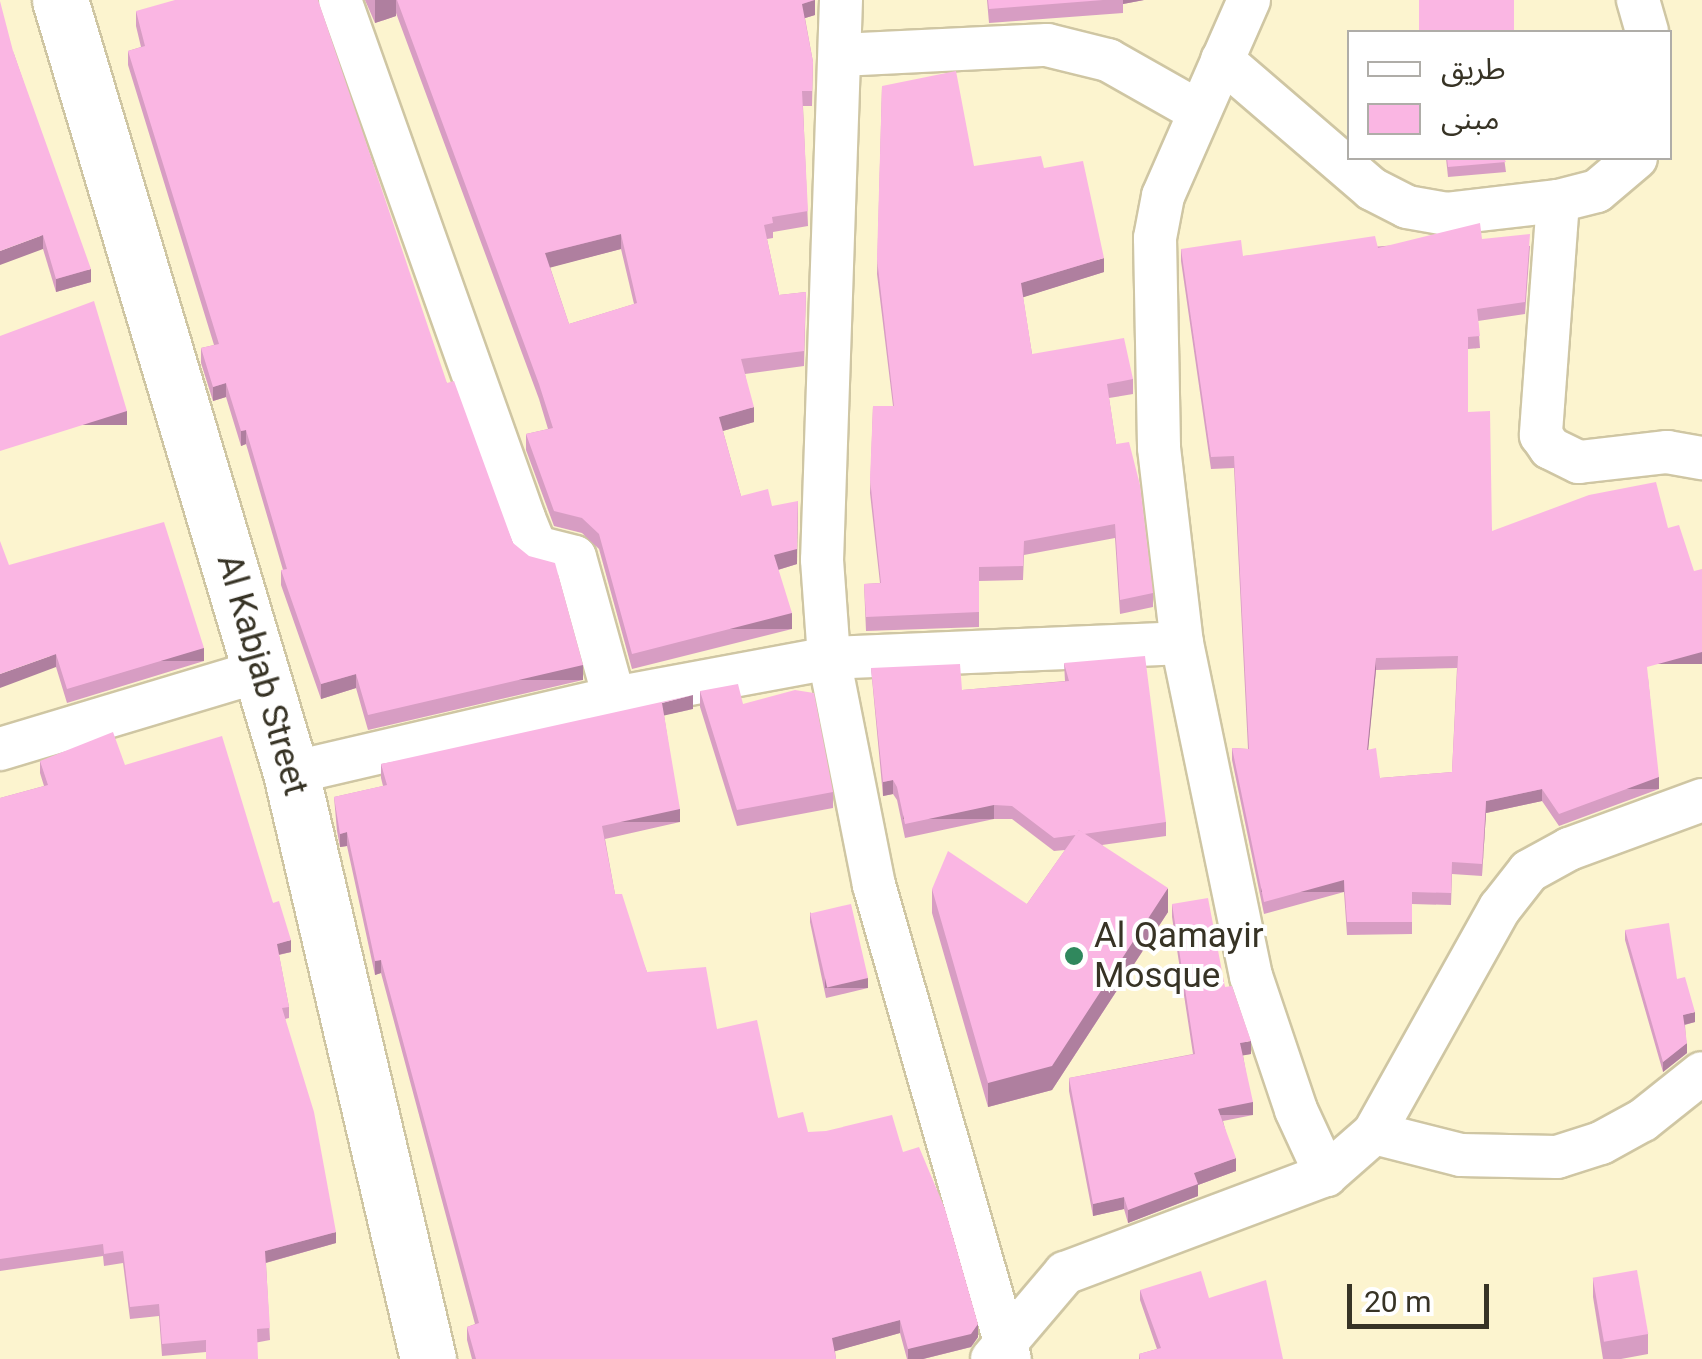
<!DOCTYPE html>
<html>
<head>
<meta charset="utf-8">
<style>
	body { margin:0 }
	#map { position:relative; width:1702px; height:1359px; overflow:hidden; background:#fcf4cf; font-family:Roboto,"Noto Sans Arabic",sans-serif }
	div>[style] { position:absolute }
	.roads { filter:drop-shadow(2px 0 #cfc6a3) drop-shadow(-2px 0 #cfc6a3) drop-shadow(0 2px #cfc6a3) drop-shadow(0 -2px #cfc6a3) }
	.minor>* { height:42px; margin:-21px; padding:0 21px; transform-origin:21px; border-radius:21px; background:#fff }
	.secondary>* { height:55px; margin:-27.5px; padding:0 27.5px; transform-origin:27.5px; border-radius:27.5px; background:#fff }
	.wall>* { inset:0; background:#d79dc3 }
	.shaded-wall>* { inset:0; background:#af7f9f; transform-origin:0 0 }
	.building>* { inset:0; background:#fab6e3; transform-origin:0 0 }
	.dots>* { width:28px; height:28px; translate:-50% -50%; box-sizing:border-box; border:5px solid #fff; border-radius:50% }
	span { translate:-50% -50%; white-space:nowrap; text-align:center; line-height:1.15; -webkit-text-stroke:8px #fff; paint-order:stroke }
	.street-label { font-size:35px; color:#373325 }
	.poi-label { font-size:35px; color:#373325 }
	.left { translate:0 -50%; text-align:left }
	.legend { position:absolute; left:1347px; top:30px; width:325px; height:130px; box-sizing:border-box; background:#fff; border:2px solid #afada8; margin:0; padding:12px 18px; list-style:none; font-size:30px; color:#373325 }
	.legend li { display:flex; align-items:center; gap:20px; height:50px }
	.legend b { width:50px; border:2px solid #afada8 }
	.scale { position:absolute; left:1347px; top:1284px; width:142px; height:45px; box-sizing:border-box; border:5px solid #373325; border-top:0; padding-left:12px; font-size:30px; line-height:35px; white-space:nowrap; color:#373325; -webkit-text-stroke:8px #fff; paint-order:stroke }
</style>
</head>
<body>
<div id="map">
	<div class="roads">
		<div class="minor">
			<i style="left:340px;top:0;width:550px;rotate:70.44deg"></i>
			<i style="left:524px;top:518px;width:31px;rotate:68deg"></i>
			<i style="left:536px;top:547px;width:40px;rotate:14.4deg"></i>
			<i style="left:575px;top:557px;width:146px;rotate:74.5deg"></i>
			<i style="left:841px;top:0;width:560px;rotate:91.94deg"></i>
			<i style="left:822px;top:560px;width:98px;rotate:85.9deg"></i>
			<i style="left:829px;top:658px;width:231px;rotate:78.8deg"></i>
			<i style="left:874px;top:885px;width:493px;rotate:74deg"></i>
			<i style="left:1249px;top:0;width:214px;rotate:113.7deg"></i>
			<i style="left:1163px;top:196px;width:43px;rotate:100.8deg"></i>
			<i style="left:1155px;top:238px;width:210px;rotate:88.9deg"></i>
			<i style="left:1159px;top:448px;width:196px;rotate:83.3deg"></i>
			<i style="left:1182px;top:643px;width:340px;rotate:78.3deg"></i>
			<i style="left:1251px;top:976px;width:141px;rotate:71.4deg"></i>
			<i style="left:1296px;top:1110px;width:72px;rotate:65.2deg"></i>
			<i style="left:1638px;top:0;width:33px;rotate:74deg"></i>
			<i style="left:840px;top:55px;width:207px;rotate:-2.8deg"></i>
			<i style="left:1047px;top:45px;width:63px;rotate:13.8deg"></i>
			<i style="left:1108px;top:60px;width:103px;rotate:29.5deg"></i>
			<i style="left:1222px;top:60px;width:198px;rotate:40.7deg"></i>
			<i style="left:1372px;top:189px;width:39px;rotate:27deg"></i>
			<i style="left:1407px;top:207px;width:39px;rotate:10deg"></i>
			<i style="left:1445px;top:214px;width:114px;rotate:-6.6deg"></i>
			<i style="left:1558px;top:201px;width:40px;rotate:-14.4deg"></i>
			<i style="left:1597px;top:191px;width:51px;rotate:-40.2deg"></i>
			<i style="left:1558px;top:201px;width:235px;rotate:94.2deg"></i>
			<i style="left:1541px;top:435px;width:16px;rotate:55deg"></i>
			<i style="left:1550px;top:448px;width:32px;rotate:26deg"></i>
			<i style="left:1579px;top:462px;width:89px;rotate:-6.5deg"></i>
			<i style="left:1667px;top:452px;width:36px;rotate:10deg"></i>
			<i style="left:0;top:749px;width:275px;rotate:-16.7deg"></i>
			<i style="left:291px;top:773px;width:332px;rotate:-13.1deg"></i>
			<i style="left:614px;top:698px;width:219px;rotate:-10.5deg"></i>
			<i style="left:829px;top:658px;width:353px;rotate:-2.4deg"></i>
			<i style="left:1374px;top:1133px;width:90px;rotate:14.2deg"></i>
			<i style="left:1461px;top:1155px;width:96px;rotate:1.2deg"></i>
			<i style="left:1557px;top:1157px;width:46px;rotate:-17.7deg"></i>
			<i style="left:1601px;top:1143px;width:48px;rotate:-28.7deg"></i>
			<i style="left:1643px;top:1120px;width:75px;rotate:-38.5deg"></i>
			<i style="left:992px;top:1359px;width:113px;rotate:-49.7deg"></i>
			<i style="left:1065px;top:1273px;width:279px;rotate:-20.6deg"></i>
			<i style="left:1326px;top:1175px;width:64px;rotate:-41.2deg"></i>
			<i style="left:1374px;top:1133px;width:258px;rotate:-60.8deg"></i>
			<i style="left:1500px;top:908px;width:47px;rotate:-51.9deg"></i>
			<i style="left:1529px;top:871px;width:46px;rotate:-28.8deg"></i>
			<i style="left:1569px;top:849px;width:142px;rotate:-20.2deg"></i>
		</div>
		<div class="secondary">
			<i style="left:60px;top:0;width:807px;rotate:73.36deg"></i>
			<i style="left:291px;top:773px;width:602px;rotate:76.84deg"></i>
		</div>
	</div>
	<div class="wall">
		<i style="clip-path:polygon(evenodd,365px 0,815px 0,815px 15px,805px 18px,813px 62px,812px 106px,803px 106px,808px 226px,773px 232px,773px 238px,767px 239px,779px 295px,806px 292px,804px 366px,745px 374px,754px 422px,723px 431px,741px 496px,772px 506px,797px 564px,778px 570px,792px 629px,632px 669px,599px 549px,582px 533px,554px 526px,526px 450px,526px 434px,548px 429px,539px 399px,396px 13px,396px 16px,375px 23px,365px 0,621px 249px,634px 304px,569px 324px,550px 267px,621px 249px)"></i>
		<i style="clip-path:polygon(987px 0,1144px 0,1123px 4px,1123px 13px,989px 23px)"></i>
		<i style="clip-path:polygon(136px 11px,447px 383px,513px 543px,583px 680px,368px 730px,356px 688px,321px 699px,281px 585px,281px 570px,283px 570px,246px 444px,241px 446px,226px 397px,213px 401px,201px 363px,201px 348px,214px 345px,128px 65px,128px 51px,141px 47px,136px 26px)"></i>
		<i style="clip-path:polygon(13px 51px,91px 282px,56px 292px,43px 249px)"></i>
		<i style="clip-path:polygon(882px 86px,974px 166px,1044px 168px,1104px 272px,1023px 297px,1032px 354px,1133px 379px,1133px 394px,1109px 398px,1116px 444px,1153px 593px,1153px 607px,1120px 614px,1115px 538px,1024px 555px,1023px 580px,979px 581px,979px 627px,866px 631px,864px 584px,880px 583px,870px 493px,873px 406px,893px 406px,877px 274px)"></i>
		<i style="clip-path:polygon(1446px 158px,1504px 158px,1506px 172px,1448px 177px)"></i>
		<i style="clip-path:polygon(evenodd,1482px 239px,1530px 246px,1525px 314px,1478px 321px,1480px 348px,1468px 349px,1468px 412px,1492px 531px,1648px 678px,1659px 789px,1559px 826px,1542px 801px,1486px 813px,1482px 876px,1452px 874px,1451px 905px,1412px 904px,1412px 934px,1347px 935px,1344px 892px,1264px 914px,1232px 760px,1232px 748px,1248px 749px,1234px 468px,1211px 469px,1181px 261px,1181px 249px,1243px 256px,1482px 239px,1457px 668px,1452px 772px,1380px 778px,1368px 749px,1376px 670px,1457px 668px)"></i>
		<i style="clip-path:polygon(9px 565px,204px 661px,67px 703px,56px 667px)"></i>
		<i style="clip-path:polygon(1064px 663px,1166px 822px,1166px 836px,1102px 845px,1168px 912px,1052px 1090px,988px 1107px,932px 913px,932px 889px,1027px 904px,1065px 850px,1054px 851px,1012px 819px,994px 819px,905px 838px,897px 800px,893px 794px,883px 796px,871px 668px,962px 690px,1065px 681px)"></i>
		<i style="clip-path:polygon(700px 691px,743px 704px,833px 792px,833px 808px,737px 826px,700px 707px)"></i>
		<i style="clip-path:polygon(693px 709px,664px 715px,680px 822px,605px 839px,615px 894px,647px 972px,717px 1029px,778px 1118px,808px 1132px,903px 1152px,978px 1337px,971px 1347px,923px 1359px,907px 1359px,900px 1333px,835px 1351px,836px 1359px,472px 1359px,467px 1340px,467px 1327px,475px 1324px,381px 973px,375px 975px,347px 846px,340px 847px,337px 831px,334px 797px,383px 786px,381px 778px,381px 764px)"></i>
		<i style="clip-path:polygon(40px 761px,125px 765px,273px 903px,291px 952px,279px 955px,289px 1007px,289px 1018px,285px 1019px,336px 1243px,266px 1263px,270px 1340px,206px 1352px,162px 1356px,159px 1316px,130px 1319px,123px 1263px,104px 1266px,103px 1256px,0 1271px,0 798px,44px 786px,40px 773px)"></i>
		<i style="clip-path:polygon(1172px 904px,1225px 987px,1251px 1054px,1243px 1055px,1253px 1115px,1223px 1121px,1236px 1171px,1198px 1185px,1198px 1196px,1128px 1223px,1124px 1209px,1093px 1216px,1069px 1091px,1069px 1078px,1193px 1054px,1172px 917px)"></i>
		<i style="clip-path:polygon(810px 912px,868px 988px,826px 998px,810px 922px)"></i>
		<i style="clip-path:polygon(1625px 930px,1677px 979px,1695px 1022px,1685px 1025px,1687px 1053px,1663px 1072px,1625px 940px)"></i>
		<i style="clip-path:polygon(1593px 1278px,1648px 1334px,1648px 1354px,1621px 1359px,1603px 1359px,1593px 1297px)"></i>
		<i style="clip-path:polygon(1140px 1290px,1209px 1298px,1283px 1359px,1139px 1359px,1139px 1354px,1157px 1349px,1140px 1300px)"></i>
	</div>
	<div class="shaded-wall">
		<i style="clip-path:polygon(375px 0,396px 0,396px 16px,375px 23px)"></i>
		<i style="clip-path:polygon(815px 0,815px 15px,802px 19px,802px 4px)"></i>
		<i style="clip-path:polygon(1123px 0,1144px 0,1123px 4px)"></i>
		<i style="clip-path:polygon(621px 234px,621px 249px,545px 269px,545px 253px)"></i>
		<i style="clip-path:polygon(43px 235px,43px 249px,0 265px,0 251px)"></i>
		<i style="clip-path:polygon(1104px 258px,1104px 272px,1021px 298px,1021px 283px)"></i>
		<i style="clip-path:polygon(91px 269px,91px 282px,56px 292px,56px 279px)"></i>
		<i style="clip-path:polygon(226px 383px,226px 397px,213px 401px,213px 387px)"></i>
		<i style="clip-path:polygon(754px 407px,754px 422px,719px 432px,719px 417px)"></i>
		<i style="left:127px;top:411px;width:14px;height:133px;rotate:90deg"></i>
		<i style="clip-path:polygon(246px 430px,246px 444px,241px 446px,241px 431px)"></i>
		<i style="clip-path:polygon(798px 501px,797px 564px,774px 571px,774px 555px)"></i>
		<i style="left:792px;top:613px;width:16px;height:165px;rotate:90deg"></i>
		<i style="left:204px;top:648px;width:13px;height:143px;rotate:90deg"></i>
		<i style="left:1702px;top:652px;width:12px;height:57px;rotate:90deg"></i>
		<i style="clip-path:polygon(56px 654px,56px 667px,0 688px,0 674px)"></i>
		<i style="clip-path:polygon(1376px 658px,1376px 670px,1367px 762px,1367px 750px)"></i>
		<i style="left:583px;top:665px;width:15px;height:221px;rotate:90deg"></i>
		<i style="clip-path:polygon(356px 674px,356px 688px,321px 699px,321px 684px)"></i>
		<i style="clip-path:polygon(693px 695px,693px 709px,662px 716px,662px 703px)"></i>
		<i style="left:1659px;top:777px;width:12px;height:107px;rotate:90deg"></i>
		<i style="clip-path:polygon(893px 780px,893px 794px,883px 796px,883px 782px)"></i>
		<i style="clip-path:polygon(1542px 789px,1542px 801px,1486px 813px,1482px 876px,1486px 801px)"></i>
		<i style="left:994px;top:805px;width:14px;height:91px;rotate:90deg"></i>
		<i style="left:680px;top:809px;width:13px;height:80px;rotate:90deg"></i>
		<i style="clip-path:polygon(347px 832px,347px 846px,340px 847px,340px 834px)"></i>
		<i style="left:1344px;top:880px;width:12px;height:83px;rotate:90deg"></i>
		<i style="clip-path:polygon(1168px 888px,1168px 912px,1052px 1090px,988px 1107px,988px 1083px)"></i>
		<i style="clip-path:polygon(291px 940px,291px 952px,277px 955px,277px 944px)"></i>
		<i style="clip-path:polygon(381px 960px,381px 973px,375px 975px,375px 961px)"></i>
		<i style="left:868px;top:978px;width:10px;height:43px;rotate:90deg"></i>
		<i style="clip-path:polygon(1695px 1012px,1695px 1022px,1683px 1025px,1683px 1015px)"></i>
		<i style="clip-path:polygon(1251px 1041px,1251px 1054px,1240px 1056px,1240px 1043px)"></i>
		<i style="clip-path:polygon(1687px 1043px,1687px 1053px,1663px 1072px,1663px 1062px)"></i>
		<i style="left:1253px;top:1102px;width:13px;height:36px;rotate:90deg"></i>
		<i style="clip-path:polygon(1236px 1158px,1236px 1171px,1198px 1185px,1198px 1196px,1128px 1223px,1128px 1210px,1194px 1173px)"></i>
		<i style="clip-path:polygon(1124px 1197px,1124px 1209px,1093px 1216px,1093px 1204px)"></i>
		<i style="clip-path:polygon(336px 1232px,336px 1243px,265px 1263px,265px 1251px)"></i>
		<i style="clip-path:polygon(900px 1320px,900px 1333px,832px 1352px,832px 1338px)"></i>
		<i style="clip-path:polygon(978px 1324px,978px 1337px,971px 1347px,923px 1359px,908px 1359px,908px 1349px)"></i>
	</div>
	<div class="building">
		<i style="clip-path:polygon(175px 0,318px 0,447px 383px,454px 381px,513px 543px,529px 556px,555px 563px,583px 665px,368px 715px,356px 674px,321px 684px,281px 570px,287px 569px,246px 430px,241px 431px,226px 383px,213px 387px,201px 348px,219px 344px,128px 51px,145px 46px,136px 11px)"></i>
		<i style="clip-path:polygon(evenodd,397px 0,814px 0,802px 4px,813px 62px,812px 91px,802px 91px,808px 211px,772px 217px,773px 223px,764px 225px,779px 295px,806px 292px,804px 351px,741px 359px,754px 407px,719px 417px,741px 496px,768px 489px,772px 506px,798px 501px,797px 549px,774px 555px,792px 613px,632px 654px,599px 534px,582px 518px,554px 511px,526px 434px,553px 428px,539px 384px,397px 0,621px 234px,637px 303px,569px 324px,545px 253px,621px 234px)"></i>
		<i style="clip-path:polygon(988px 0,1103px 0,989px 9px)"></i>
		<i style="left:1419px;top:0;width:95px;height:32px"></i>
		<i style="clip-path:polygon(0 1px,13px 51px,91px 269px,56px 279px,43px 235px,0 251px)"></i>
		<i style="clip-path:polygon(956px 71px,974px 166px,1041px 156px,1044px 168px,1083px 161px,1104px 258px,1021px 283px,1032px 354px,1124px 338px,1133px 379px,1107px 384px,1116px 444px,1129px 442px,1140px 485px,1153px 593px,1120px 600px,1115px 524px,1024px 541px,1023px 566px,979px 567px,979px 612px,866px 617px,864px 584px,881px 583px,870px 479px,873px 406px,894px 406px,877px 259px,882px 86px)"></i>
		<i style="clip-path:polygon(1447px 158px,1504px 158px,1506px 162px,1448px 167px)"></i>
		<i style="clip-path:polygon(evenodd,1480px 223px,1482px 239px,1530px 234px,1525px 302px,1477px 309px,1480px 336px,1468px 337px,1468px 412px,1490px 411px,1492px 531px,1589px 495px,1656px 482px,1668px 528px,1679px 525px,1694px 571px,1702px 569px,1702px 652px,1647px 667px,1659px 777px,1559px 814px,1542px 789px,1486px 801px,1482px 864px,1452px 862px,1451px 893px,1412px 892px,1412px 922px,1347px 922px,1344px 880px,1264px 902px,1232px 748px,1249px 749px,1234px 456px,1211px 457px,1181px 249px,1241px 240px,1243px 256px,1375px 236px,1378px 248px,1480px 223px,1458px 656px,1452px 772px,1380px 778px,1376px 748px,1367px 750px,1376px 658px,1458px 656px)"></i>
		<i style="clip-path:polygon(94px 301px,127px 411px,0 451px,0 336px)"></i>
		<i style="clip-path:polygon(164px 522px,204px 648px,67px 689px,56px 654px,0 674px,0 541px,9px 565px)"></i>
		<i style="clip-path:polygon(1145px 656px,1166px 822px,1084px 834px,1079px 830px,1076px 835px,1054px 838px,1012px 806px,994px 805px,905px 824px,897px 787px,893px 780px,883px 782px,871px 668px,960px 664px,962px 690px,1069px 681px,1064px 663px)"></i>
		<i style="clip-path:polygon(738px 684px,743px 704px,795px 690px,814px 693px,833px 792px,737px 810px,700px 691px)"></i>
		<i style="clip-path:polygon(693px 695px,662px 703px,680px 809px,602px 826px,615px 894px,622px 894px,647px 972px,706px 967px,717px 1029px,757px 1020px,778px 1118px,803px 1112px,808px 1132px,826px 1131px,892px 1115px,903px 1152px,919px 1147px,945px 1209px,978px 1324px,971px 1334px,908px 1349px,900px 1320px,832px 1338px,836px 1359px,476px 1359px,467px 1327px,479px 1323px,381px 960px,375px 961px,347px 832px,340px 834px,334px 797px,387px 785px,381px 764px)"></i>
		<i style="clip-path:polygon(113px 732px,125px 765px,222px 736px,273px 903px,279px 901px,291px 940px,277px 944px,289px 1007px,282px 1008px,314px 1112px,336px 1232px,265px 1251px,270px 1328px,257px 1329px,258px 1359px,206px 1359px,206px 1340px,162px 1344px,159px 1304px,130px 1307px,123px 1251px,104px 1254px,103px 1244px,0 1259px,0 798px,48px 785px,40px 761px)"></i>
		<i style="clip-path:polygon(1079px 830px,1168px 888px,1052px 1066px,988px 1083px,932px 889px,948px 851px,1027px 904px)"></i>
		<i style="clip-path:polygon(1208px 898px,1225px 987px,1232px 986px,1251px 1041px,1240px 1043px,1253px 1102px,1218px 1109px,1236px 1158px,1194px 1173px,1198px 1184px,1128px 1210px,1124px 1197px,1093px 1204px,1069px 1078px,1195px 1054px,1172px 904px)"></i>
		<i style="left:851px;top:904px;width:76px;height:42px;rotate:77deg"></i>
		<i style="clip-path:polygon(1669px 923px,1677px 979px,1685px 977px,1695px 1012px,1683px 1015px,1687px 1043px,1663px 1062px,1625px 930px)"></i>
		<i style="left:1637px;top:1270px;width:65px;height:45px;rotate:80deg"></i>
		<i style="clip-path:polygon(1201px 1271px,1209px 1298px,1266px 1280px,1283px 1359px,1140px 1359px,1139px 1354px,1161px 1348px,1140px 1290px)"></i>
	</div>
	<div class="dots">
		<i style="left:1074px;top:956px;background:#30885d"></i>
	</div>
	<div class="street-label">
		<span style="left:262px;top:675px;rotate:74deg">Al Kabjab Street</span>
	</div>
	<div class="poi-label">
		<span class="left" style="left:1094px;top:956px">Al Qamayir<br>Mosque</span>
	</div>
	<ul class="legend">
	<li><b style="height:12px;background:#fff"></b>طريق</li>
	<li><b style="height:28px;background:#fab6e3"></b>مبنى</li>
	</ul>
	<div class="scale">20 m</div>
</div>
</body>
</html>
